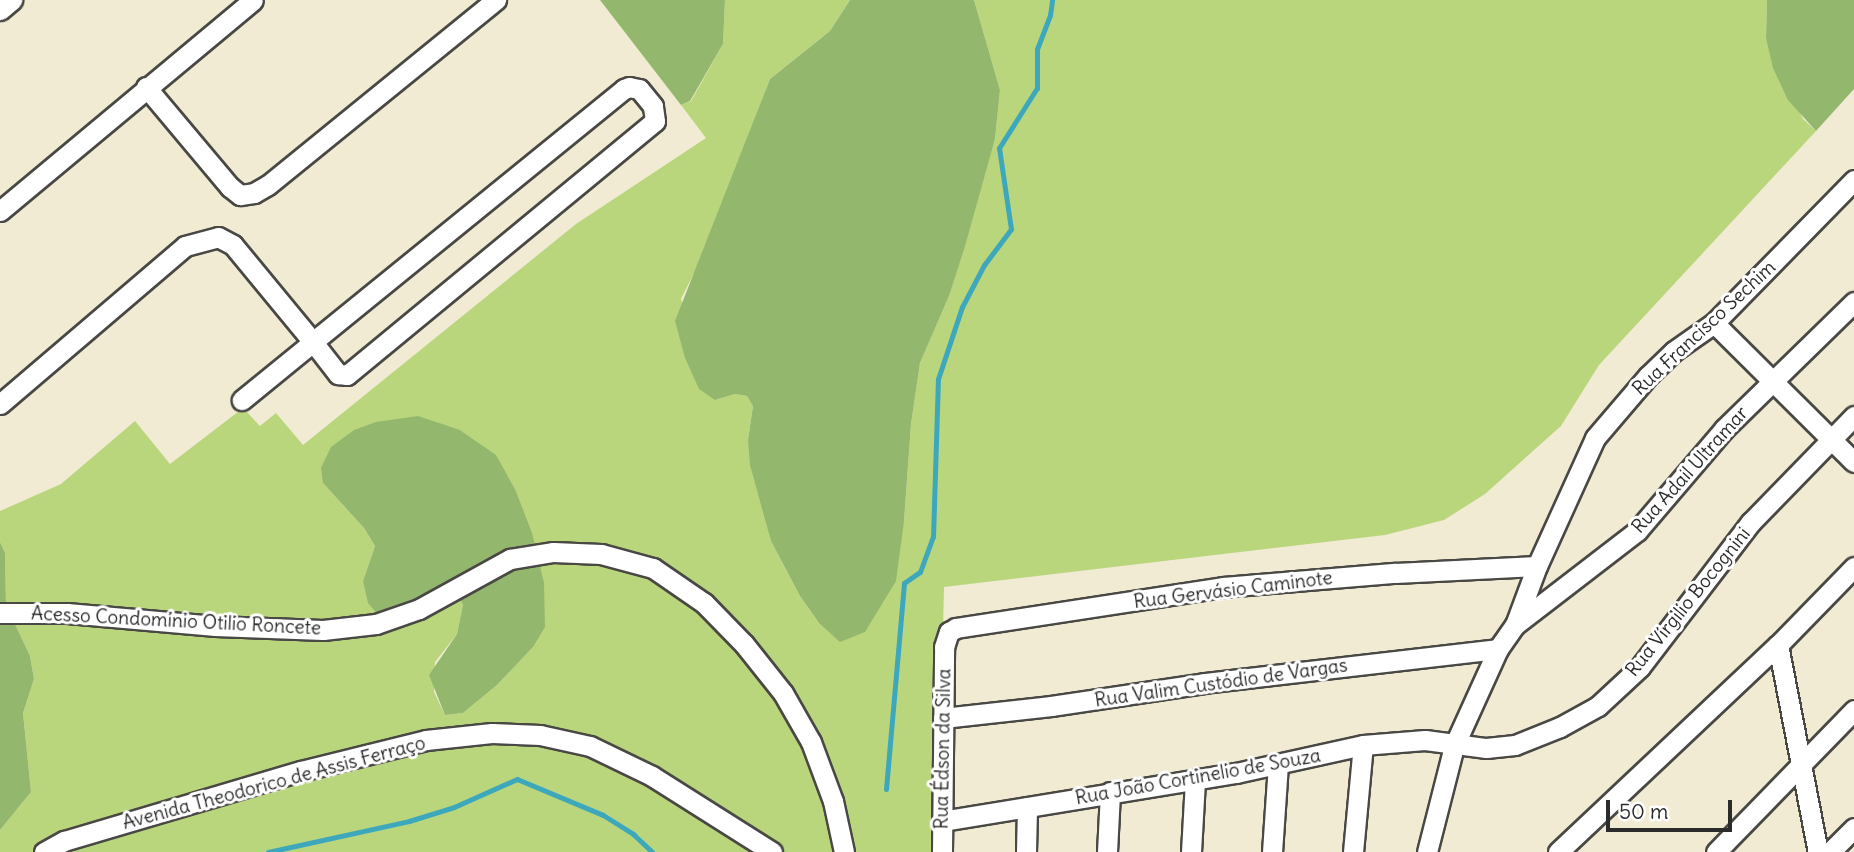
<!DOCTYPE html>
<html>
<head>
<meta charset="utf-8">
<style>
	body { margin:0 }
	#map { position:relative; width:1854px; height:852px; overflow:hidden; background:#f1ebd4; font-family:Delius,sans-serif }
	div>[style] { position:absolute }
	.green>* { inset:0; background:#bad67d }
	.forest>* { inset:0; background:#93b76c }
	.stream>* { height:5px; margin:-2.5px; padding:0 2.5px; transform-origin:2.5px; border-radius:2.5px; background:#3da8bc }
	.roads { filter:drop-shadow(2px 0 #494844) drop-shadow(-2px 0 #494844) drop-shadow(0 2px #494844) drop-shadow(0 -2px #494844) }
	.minor>* { height:19px; margin:-9.5px; padding:0 9.5px; transform-origin:9.5px; border-radius:9.5px; background:#fff }
	span { translate:-50% -50%; white-space:nowrap; text-align:center; line-height:1.15; -webkit-text-stroke:6px #fff; paint-order:stroke }
	.street-label { font-size:19px; color:#2b2b2b }
	.scale { position:absolute; left:1606px; top:800px; width:126px; height:32px; box-sizing:border-box; border:4px solid #2b2b2b; border-top:0; padding-left:9px; font-size:21px; line-height:24px; white-space:nowrap; color:#2b2b2b; -webkit-text-stroke:5px #fff; paint-order:stroke }
</style>
</head>
<body>
<div id="map">
	<div class="green">
		<i style="clip-path:polygon(evenodd,725px 0,850px 0,830px 31px,770px 79px,700px 261px,681px 299px,715px 400px,735px 394px,747px 396px,753px 406px,748px 440px,771px 541px,800px 596px,819px 623px,904px 521px,911px 424px,920px 363px,949px 296px,995px 139px,1000px 90px,974px 0,1767px 0,1766px 38px,1803px 119px,1816px 131px,1599px 365px,1561px 426px,1485px 494px,1444px 520px,1385px 535px,944px 587px,938px 852px,0 852px,0 830px,31px 792px,23px 713px,34px 679px,30px 656px,6px 605px,5px 553px,0 542px,0 511px,61px 484px,135px 421px,170px 464px,243px 408px,260px 426px,276px 413px,303px 445px,576px 224px,706px 138px,681px 105px,691px 101px,723px 44px,725px 0,460px 430px,496px 456px,515px 489px,533px 647px,497px 685px,463px 713px,445px 715px,434px 692px,435px 662px,457px 634px,463px 605px,459px 597px,363px 581px,375px 546px,364px 528px,323px 483px,460px 430px)"></i>
	</div>
	<div class="forest">
		<i style="clip-path:polygon(600px 0,725px 0,723px 44px,690px 101px,681px 105px)"></i>
		<i style="clip-path:polygon(850px 0,974px 0,1000px 90px,995px 139px,965px 246px,949px 296px,920px 363px,911px 424px,904px 521px,896px 581px,865px 632px,840px 642px,819px 623px,800px 596px,771px 541px,750px 465px,748px 440px,753px 406px,747px 396px,735px 394px,715px 400px,699px 389px,685px 358px,675px 321px,770px 79px,830px 31px)"></i>
		<i style="clip-path:polygon(1767px 0,1854px 0,1854px 89px,1816px 131px,1788px 100px,1773px 68px,1766px 38px)"></i>
		<i style="clip-path:polygon(418px 416px,460px 430px,496px 455px,515px 489px,532px 533px,544px 583px,545px 627px,533px 647px,497px 685px,463px 713px,445px 715px,429px 675px,457px 634px,463px 605px,459px 597px,380px 617px,368px 603px,363px 581px,375px 546px,364px 528px,323px 483px,321px 468px,331px 447px,354px 430px,376px 422px)"></i>
		<i style="clip-path:polygon(0 542px,5px 553px,6px 605px,30px 656px,34px 679px,23px 713px,31px 792px,0 830px)"></i>
	</div>
	<div class="stream">
		<i style="left:886px;top:789px;width:207px;rotate:-85deg"></i>
		<i style="left:904px;top:583px;width:19px;rotate:-35deg"></i>
		<i style="left:920px;top:572px;width:37px;rotate:-70deg"></i>
		<i style="left:933px;top:537px;width:158px;rotate:-88.2deg"></i>
		<i style="left:938px;top:379px;width:76px;rotate:-71.6deg"></i>
		<i style="left:962px;top:307px;width:47px;rotate:-62.4deg"></i>
		<i style="left:984px;top:265px;width:45px;rotate:-53.1deg"></i>
		<i style="left:1011px;top:229px;width:82px;rotate:-98.4deg"></i>
		<i style="left:999px;top:148px;width:71px;rotate:-57.7deg"></i>
		<i style="left:1037px;top:88px;width:39px;rotate:-90deg"></i>
		<i style="left:1037px;top:49px;width:36px;rotate:-69deg"></i>
		<i style="left:1050px;top:15px;width:15px;rotate:-82deg"></i>
		<i style="left:268px;top:852px;width:144px;rotate:-12.4deg"></i>
		<i style="left:409px;top:821px;width:47px;rotate:-17.3deg"></i>
		<i style="left:454px;top:807px;width:69px;rotate:-24deg"></i>
		<i style="left:517px;top:779px;width:93px;rotate:22.7deg"></i>
		<i style="left:603px;top:815px;width:36px;rotate:32deg"></i>
		<i style="left:633px;top:834px;width:26px;rotate:43deg"></i>
	</div>
	<div class="roads">
		<div class="minor">
			<i style="left:0;top:10px;width:16px;rotate:-40deg"></i>
			<i style="left:146px;top:87px;width:131px;rotate:50deg"></i>
			<i style="left:230px;top:187px;width:13px;rotate:39deg"></i>
			<i style="left:240px;top:195px;width:14px;rotate:-8deg"></i>
			<i style="left:254px;top:193px;width:16px;rotate:-30deg"></i>
			<i style="left:268px;top:185px;width:294px;rotate:-39.1deg"></i>
			<i style="left:0;top:211px;width:329px;rotate:-39.8deg"></i>
			<i style="left:1714px;top:323px;width:197px;rotate:44.8deg"></i>
			<i style="left:0;top:404px;width:243px;rotate:-40.5deg"></i>
			<i style="left:185px;top:246px;width:34px;rotate:-15deg"></i>
			<i style="left:218px;top:237px;width:17px;rotate:28deg"></i>
			<i style="left:233px;top:245px;width:126px;rotate:50.5deg"></i>
			<i style="left:313px;top:342px;width:41px;rotate:52deg"></i>
			<i style="left:338px;top:374px;width:9px;rotate:6deg"></i>
			<i style="left:347px;top:375px;width:399px;rotate:-39.5deg"></i>
			<i style="left:655px;top:121px;width:15px;rotate:-98deg"></i>
			<i style="left:653px;top:106px;width:22px;rotate:-129deg"></i>
			<i style="left:639px;top:89px;width:10px;rotate:-169deg"></i>
			<i style="left:629px;top:87px;width:5px;rotate:158deg"></i>
			<i style="left:624px;top:89px;width:401px;rotate:140.9deg"></i>
			<i style="left:313px;top:342px;width:92px;rotate:140.8deg"></i>
			<i style="left:0;top:613px;width:67px"></i>
			<i style="left:67px;top:613px;width:149px;rotate:5deg"></i>
			<i style="left:215px;top:626px;width:108px;rotate:2.1deg"></i>
			<i style="left:323px;top:630px;width:53px;rotate:-6.5deg"></i>
			<i style="left:376px;top:624px;width:46px;rotate:-19.2deg"></i>
			<i style="left:419px;top:609px;width:104px;rotate:-28.8deg"></i>
			<i style="left:510px;top:559px;width:44px;rotate:-9.2deg"></i>
			<i style="left:553px;top:552px;width:48px;rotate:2.4deg"></i>
			<i style="left:601px;top:554px;width:54px;rotate:15.1deg"></i>
			<i style="left:653px;top:568px;width:62px;rotate:34.5deg"></i>
			<i style="left:704px;top:603px;width:57px;rotate:45.7deg"></i>
			<i style="left:744px;top:644px;width:63px;rotate:51.5deg"></i>
			<i style="left:783px;top:693px;width:56px;rotate:60.3deg"></i>
			<i style="left:811px;top:742px;width:63px;rotate:69.6deg"></i>
			<i style="left:833px;top:801px;width:52px;rotate:77.8deg"></i>
			<i style="left:1515px;top:625px;width:154px;rotate:-37.6deg"></i>
			<i style="left:1637px;top:531px;width:134px;rotate:-49.5deg"></i>
			<i style="left:1724px;top:429px;width:182px;rotate:-44.3deg"></i>
			<i style="left:1778px;top:645px;width:211px;rotate:79.1deg"></i>
			<i style="left:943px;top:718px;width:109px;rotate:-6.3deg"></i>
			<i style="left:1051px;top:706px;width:155px;rotate:-8.5deg"></i>
			<i style="left:1204px;top:683px;width:296px;rotate:-6.6deg"></i>
			<i style="left:942px;top:821px;width:298px;rotate:-9.3deg"></i>
			<i style="left:1236px;top:773px;width:130px;rotate:-12.4deg"></i>
			<i style="left:1363px;top:745px;width:62px;rotate:-4.6deg"></i>
			<i style="left:1425px;top:740px;width:62px;rotate:7.5deg"></i>
			<i style="left:1486px;top:748px;width:29px;rotate:-6deg"></i>
			<i style="left:1515px;top:745px;width:48px;rotate:-21.8deg"></i>
			<i style="left:1560px;top:727px;width:43px;rotate:-28.9deg"></i>
			<i style="left:1598px;top:706px;width:57px;rotate:-42.9deg"></i>
			<i style="left:1640px;top:667px;width:183px;rotate:-52.6deg"></i>
			<i style="left:1751px;top:522px;width:148px;rotate:-45.8deg"></i>
			<i style="left:44px;top:852px;width:23px;rotate:-29deg"></i>
			<i style="left:64px;top:841px;width:247px;rotate:-16.5deg"></i>
			<i style="left:301px;top:771px;width:129px;rotate:-13.9deg"></i>
			<i style="left:426px;top:740px;width:66px;rotate:-6.1deg"></i>
			<i style="left:492px;top:733px;width:48px;rotate:2.4deg"></i>
			<i style="left:540px;top:735px;width:51px;rotate:12.4deg"></i>
			<i style="left:590px;top:746px;width:69px;rotate:25.8deg"></i>
			<i style="left:652px;top:776px;width:142px;rotate:32.3deg"></i>
			<i style="left:942px;top:852px;width:205px;rotate:-89.4deg"></i>
			<i style="left:944px;top:647px;width:16px;rotate:-72deg"></i>
			<i style="left:949px;top:632px;width:8px;rotate:-30deg"></i>
			<i style="left:956px;top:628px;width:270px;rotate:-8.7deg"></i>
			<i style="left:1223px;top:587px;width:173px;rotate:-4.7deg"></i>
			<i style="left:1395px;top:573px;width:142px;rotate:-2.8deg"></i>
			<i style="left:1026px;top:852px;width:45px;rotate:-88.7deg"></i>
			<i style="left:1107px;top:852px;width:60px;rotate:-87.1deg"></i>
			<i style="left:1191px;top:852px;width:72px;rotate:-86.8deg"></i>
			<i style="left:1272px;top:852px;width:88px;rotate:-86.1deg"></i>
			<i style="left:1353px;top:852px;width:107px;rotate:-84.7deg"></i>
			<i style="left:1427px;top:852px;width:109px;rotate:-75.7deg"></i>
			<i style="left:1454px;top:746px;width:107px;rotate:-65.6deg"></i>
			<i style="left:1498px;top:649px;width:29px;rotate:-55deg"></i>
			<i style="left:1515px;top:625px;width:63px;rotate:-69.6deg"></i>
			<i style="left:1537px;top:566px;width:141px;rotate:-65.6deg"></i>
			<i style="left:1595px;top:438px;width:82px;rotate:-49.5deg"></i>
			<i style="left:1648px;top:376px;width:36px;rotate:-44deg"></i>
			<i style="left:1674px;top:351px;width:49px;rotate:-35deg"></i>
			<i style="left:1714px;top:323px;width:200px;rotate:-45.6deg"></i>
			<i style="left:1558px;top:852px;width:302px;rotate:-43.3deg"></i>
			<i style="left:1778px;top:645px;width:109px;rotate:-45.7deg"></i>
			<i style="left:1716px;top:852px;width:198px;rotate:-45.8deg"></i>
			<i style="left:1830px;top:852px;width:34px;rotate:-45deg"></i>
		</div>
	</div>
	<div class="street-label">
		<span style="left:1704px;top:328px;rotate:-43deg">Rua Francisco Sechim</span>
		<span style="left:1690px;top:470px;rotate:-48deg">Rua Adail Ultramar</span>
		<span style="left:1233px;top:590px;rotate:-7deg">Rua Gervásio Caminote</span>
		<span style="left:1688px;top:602px;rotate:-51deg">Rua Vírgilio Bocognini</span>
		<span style="left:176px;top:621px;rotate:3deg">Acesso Condomínio Otilio Roncete</span>
		<span style="left:1221px;top:683px;rotate:-8deg">Rua Valim Custódio de Vargas</span>
		<span style="left:943px;top:749px;rotate:-89deg">Rua Édson da Silva</span>
		<span style="left:1198px;top:777px;rotate:-10deg">Rua João Cortinelio de Souza</span>
		<span style="left:274px;top:783px;rotate:-15deg">Avenida Theodorico de Assis Ferraço</span>
	</div>
	<div class="scale">50 m</div>
</div>
</body>
</html>
